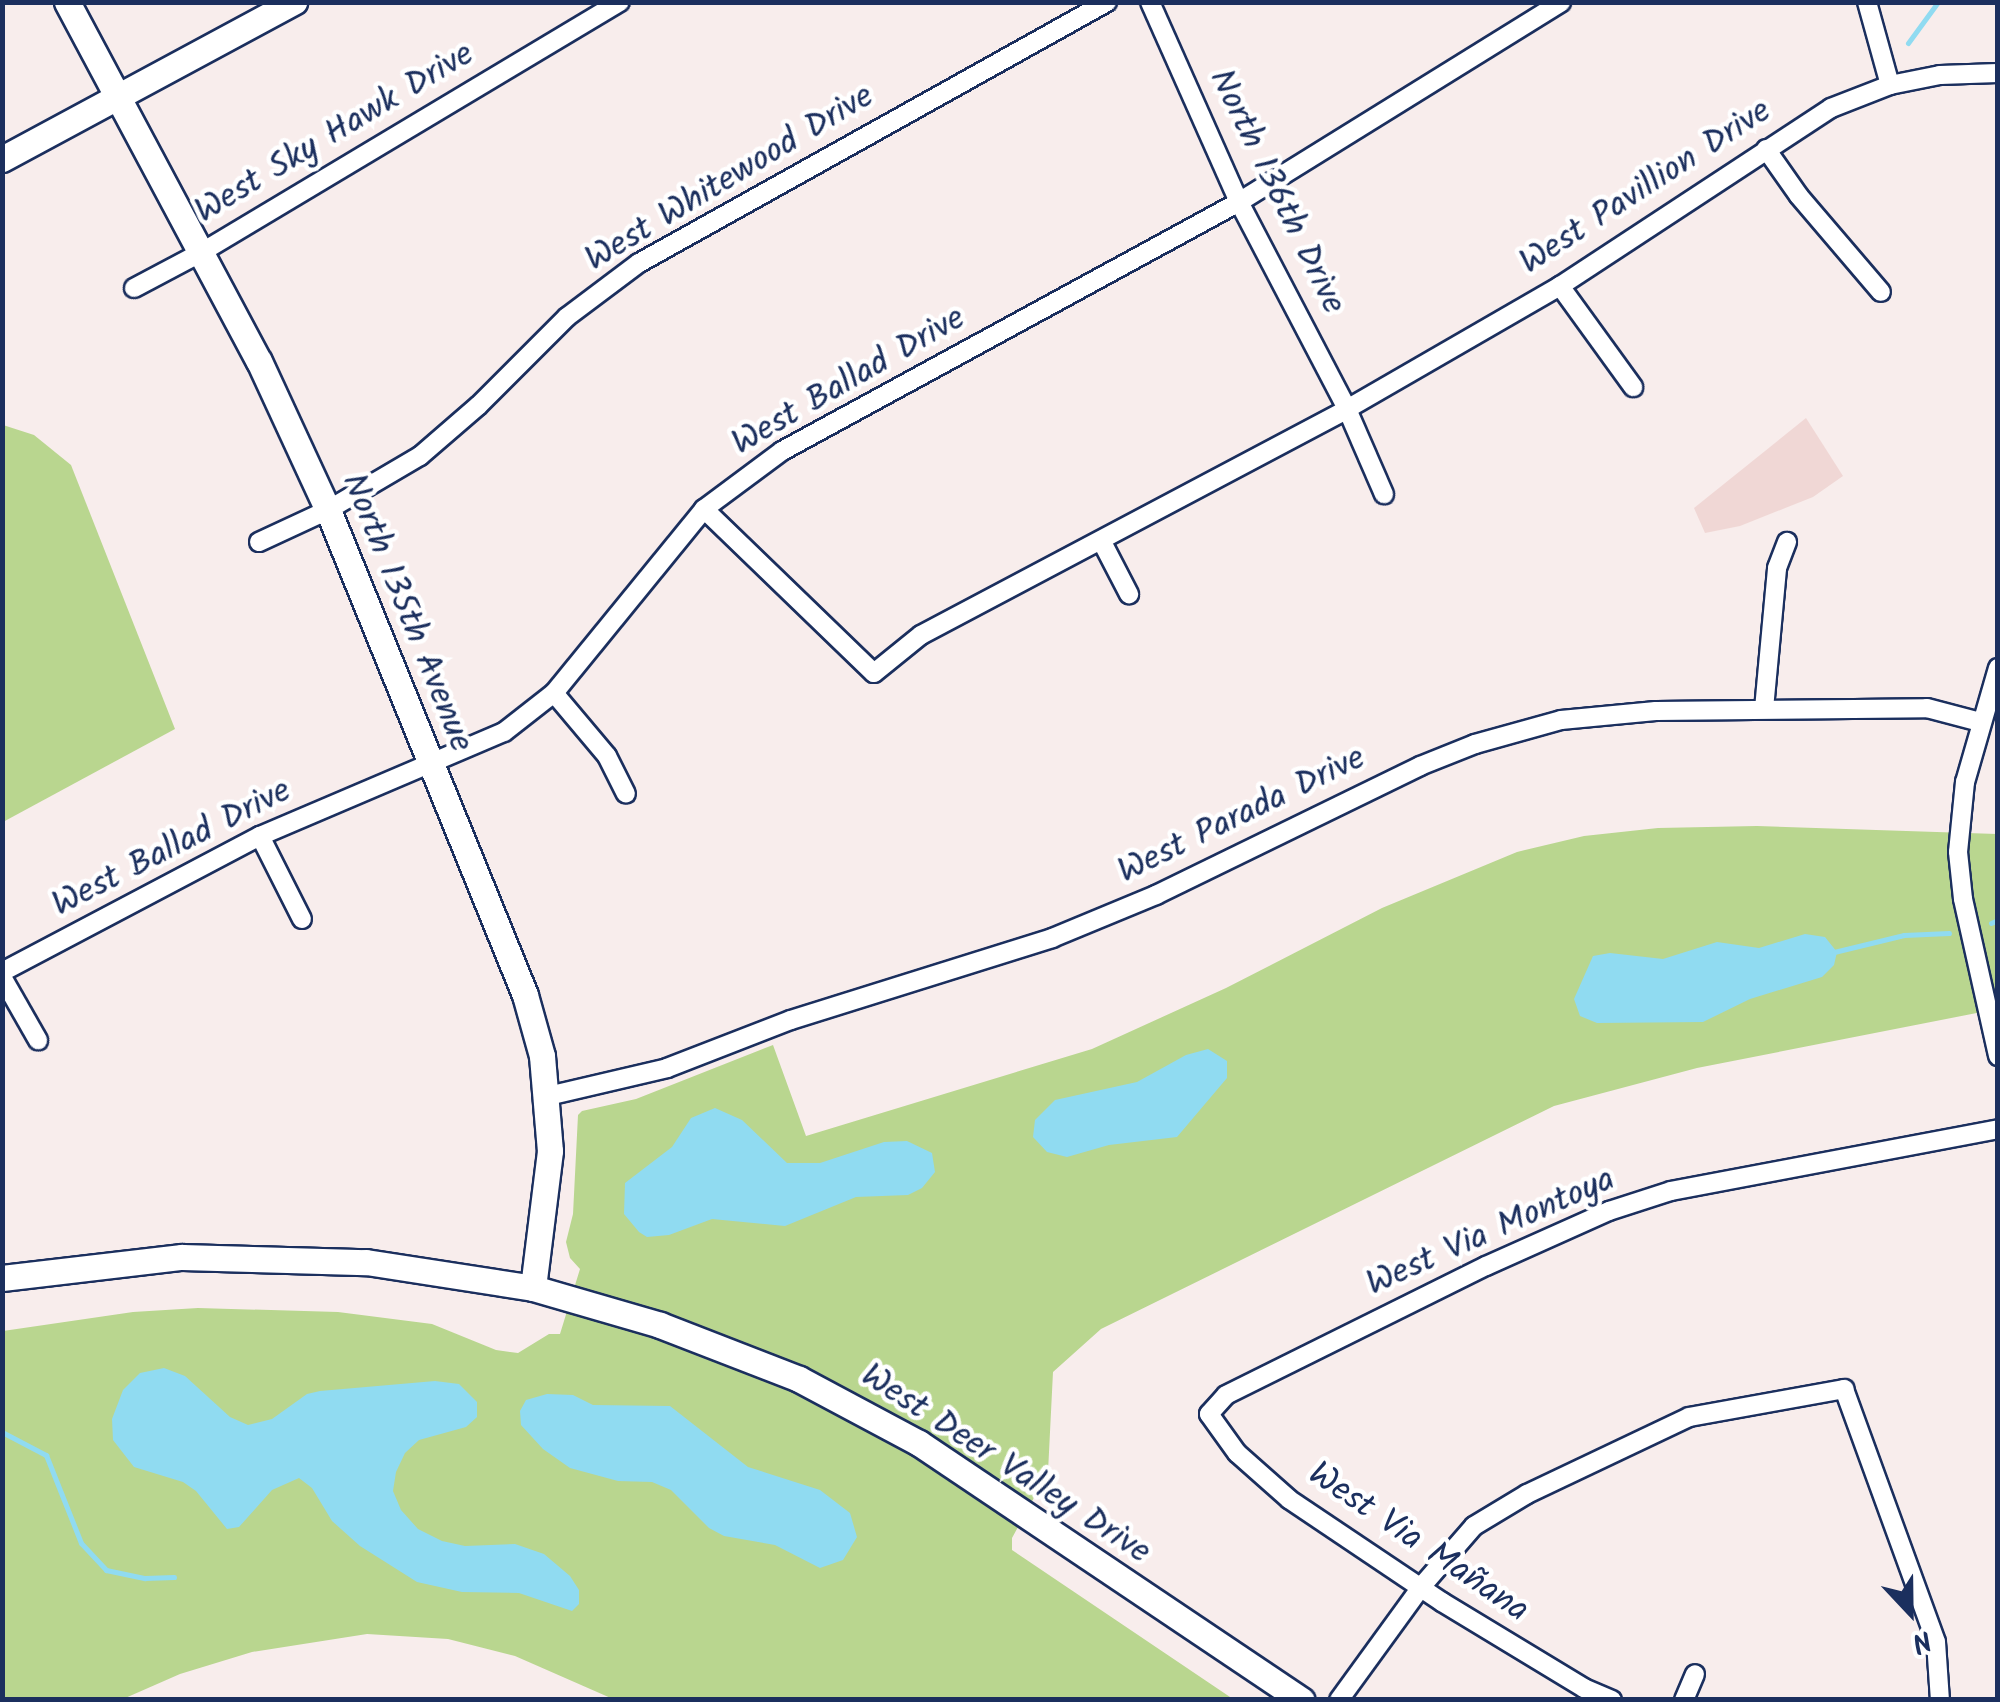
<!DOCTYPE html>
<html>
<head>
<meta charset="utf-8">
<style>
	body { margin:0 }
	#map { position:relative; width:2000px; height:1702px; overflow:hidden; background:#f8edec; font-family:Kalam,sans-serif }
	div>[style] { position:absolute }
	.built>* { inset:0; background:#f0d7d5 }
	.green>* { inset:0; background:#b9d68f }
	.water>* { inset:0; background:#90dbf1 }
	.stream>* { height:5px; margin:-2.5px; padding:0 2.5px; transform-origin:2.5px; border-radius:2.5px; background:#90dbf1 }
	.roads { filter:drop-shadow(2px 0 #1b2f5e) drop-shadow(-2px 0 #1b2f5e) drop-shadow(0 2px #1b2f5e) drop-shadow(0 -2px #1b2f5e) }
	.street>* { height:18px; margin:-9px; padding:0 9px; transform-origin:9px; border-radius:9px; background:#fff }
	.secondary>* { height:25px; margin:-12.5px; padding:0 12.5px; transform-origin:12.5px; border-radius:12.5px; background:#fff }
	span { translate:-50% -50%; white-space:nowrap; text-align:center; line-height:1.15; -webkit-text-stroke:9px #fff; paint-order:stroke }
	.street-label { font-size:35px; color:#1b2f5e }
	.frame { position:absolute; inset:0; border:5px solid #1b2f5e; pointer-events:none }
	.north { position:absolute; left:1860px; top:1562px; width:100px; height:100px; -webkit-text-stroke:8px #fff; paint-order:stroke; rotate:158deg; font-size:28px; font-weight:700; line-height:40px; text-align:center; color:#1b2f5e }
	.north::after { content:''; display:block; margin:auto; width:35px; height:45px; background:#1b2f5e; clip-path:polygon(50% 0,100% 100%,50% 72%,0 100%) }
</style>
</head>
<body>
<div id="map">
	<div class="built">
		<i style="clip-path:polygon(1806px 418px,1843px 476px,1813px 497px,1740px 526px,1705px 533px,1694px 508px)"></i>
	</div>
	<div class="green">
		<i style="clip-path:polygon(3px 425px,34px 435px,71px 465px,175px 729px,3px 822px)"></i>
		<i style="clip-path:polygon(1757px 826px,1997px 834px,1997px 1009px,1697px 1068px,1554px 1106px,1101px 1329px,1053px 1372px,1048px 1472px,1012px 1538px,1012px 1550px,1233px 1699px,613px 1699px,515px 1656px,448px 1639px,367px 1634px,252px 1652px,180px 1674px,123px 1699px,3px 1700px,3px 1331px,133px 1312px,198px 1308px,338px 1312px,432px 1324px,496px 1350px,518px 1353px,549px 1334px,560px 1334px,580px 1269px,570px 1258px,566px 1242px,573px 1214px,578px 1115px,582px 1111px,636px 1099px,773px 1045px,806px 1136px,1092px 1049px,1226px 988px,1382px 908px,1517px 852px,1584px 836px,1658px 828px)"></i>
	</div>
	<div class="water">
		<i style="clip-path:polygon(1805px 934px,1825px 937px,1837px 952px,1834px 965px,1822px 977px,1750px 999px,1703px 1022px,1597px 1023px,1580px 1016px,1574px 999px,1593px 956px,1610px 953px,1663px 959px,1717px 942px,1759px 948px)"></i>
		<i style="clip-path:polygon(1208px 1049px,1227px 1061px,1227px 1078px,1177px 1137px,1109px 1145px,1067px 1157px,1047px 1152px,1033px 1137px,1035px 1120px,1055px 1100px,1137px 1082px,1186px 1055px)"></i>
		<i style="clip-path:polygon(715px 1108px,742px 1120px,787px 1163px,820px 1163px,884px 1142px,907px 1141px,932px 1153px,935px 1172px,922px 1188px,908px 1195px,856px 1197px,785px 1226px,712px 1219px,669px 1235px,647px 1237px,639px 1232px,624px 1214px,625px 1183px,672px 1147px,691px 1118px)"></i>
		<i style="clip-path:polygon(164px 1368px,185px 1376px,230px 1417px,248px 1425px,272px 1419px,307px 1394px,320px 1391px,435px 1381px,459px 1384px,477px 1402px,477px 1417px,466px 1427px,419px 1440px,405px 1453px,396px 1472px,393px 1491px,401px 1510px,418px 1529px,442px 1541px,465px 1546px,515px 1544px,544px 1554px,570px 1576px,579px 1590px,579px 1604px,572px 1611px,519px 1593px,462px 1592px,417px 1582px,360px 1546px,332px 1521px,312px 1488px,299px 1478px,272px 1490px,239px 1527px,227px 1529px,196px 1491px,183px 1482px,134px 1467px,113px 1440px,112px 1419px,123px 1390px,140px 1373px)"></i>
		<i style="clip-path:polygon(547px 1394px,573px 1395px,593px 1405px,670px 1406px,748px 1467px,820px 1490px,850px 1513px,857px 1537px,843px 1560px,820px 1568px,775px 1545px,724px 1536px,709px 1528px,671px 1490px,652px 1482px,618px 1481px,570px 1468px,543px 1449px,521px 1425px,520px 1411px,526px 1400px)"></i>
	</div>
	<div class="stream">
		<i style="left:1908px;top:43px;width:51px;rotate:-53.8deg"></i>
		<i style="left:1991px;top:923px;width:8px;rotate:-23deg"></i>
		<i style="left:1834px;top:952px;width:72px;rotate:-13.7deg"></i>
		<i style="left:1904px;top:935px;width:45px;rotate:-2.5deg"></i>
		<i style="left:2px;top:1432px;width:50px;rotate:27.6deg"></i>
		<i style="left:46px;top:1455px;width:95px;rotate:68.3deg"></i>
		<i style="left:81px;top:1543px;width:37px;rotate:47deg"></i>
		<i style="left:106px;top:1570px;width:40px;rotate:12deg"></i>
		<i style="left:145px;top:1578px;width:29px;rotate:-2deg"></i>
	</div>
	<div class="roads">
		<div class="street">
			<i style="left:1150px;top:2px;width:219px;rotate:66deg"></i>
			<i style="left:1239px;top:202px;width:233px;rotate:62.4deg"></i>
			<i style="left:1347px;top:409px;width:93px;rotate:66.5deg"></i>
			<i style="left:1867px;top:2px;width:86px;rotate:74.5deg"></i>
			<i style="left:1766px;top:149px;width:57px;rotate:54.9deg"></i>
			<i style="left:1799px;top:196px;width:126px;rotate:49.5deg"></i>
			<i style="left:1560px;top:286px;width:125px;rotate:54.1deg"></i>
			<i style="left:134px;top:288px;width:77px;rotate:-27.9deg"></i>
			<i style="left:202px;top:252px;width:487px;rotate:-30.9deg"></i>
			<i style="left:704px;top:509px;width:236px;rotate:44deg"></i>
			<i style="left:874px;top:673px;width:60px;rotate:-39deg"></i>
			<i style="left:921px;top:635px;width:482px;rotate:-27.9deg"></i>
			<i style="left:1347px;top:409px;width:246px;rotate:-30deg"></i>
			<i style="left:1560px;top:286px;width:324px;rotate:-33.3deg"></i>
			<i style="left:1831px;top:108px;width:63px;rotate:-21.3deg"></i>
			<i style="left:1890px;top:85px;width:51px;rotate:-11.3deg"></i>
			<i style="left:1940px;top:75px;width:58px;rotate:-2deg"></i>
			<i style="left:259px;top:542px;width:76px;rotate:-24.9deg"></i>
			<i style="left:328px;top:510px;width:107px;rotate:-30.4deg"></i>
			<i style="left:420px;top:456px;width:77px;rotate:-40.8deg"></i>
			<i style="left:478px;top:406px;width:126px;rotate:-45deg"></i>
			<i style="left:567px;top:317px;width:90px;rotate:-36.9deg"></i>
			<i style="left:639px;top:263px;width:536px;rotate:-29.15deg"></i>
			<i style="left:1102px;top:542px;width:59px;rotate:62.6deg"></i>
			<i style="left:1998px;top:668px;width:119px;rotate:106.1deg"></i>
			<i style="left:1965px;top:782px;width:70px;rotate:95.7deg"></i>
			<i style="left:1958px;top:852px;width:47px;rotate:83.9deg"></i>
			<i style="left:1963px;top:899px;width:161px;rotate:77.4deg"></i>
			<i style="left:554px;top:693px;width:82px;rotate:49.9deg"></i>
			<i style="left:607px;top:756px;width:42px;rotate:63.4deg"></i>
			<i style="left:1764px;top:709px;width:142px;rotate:-84.7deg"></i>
			<i style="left:1777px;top:568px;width:28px;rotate:-69deg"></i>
			<i style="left:260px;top:836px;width:93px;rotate:63.2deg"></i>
			<i style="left:2px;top:972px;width:292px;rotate:-27.8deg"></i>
			<i style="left:260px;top:836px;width:265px;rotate:-23.1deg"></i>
			<i style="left:504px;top:732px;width:63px;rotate:-38deg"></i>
			<i style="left:554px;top:693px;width:237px;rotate:-50.8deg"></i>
			<i style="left:704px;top:509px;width:97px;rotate:-36.6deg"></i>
			<i style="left:782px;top:451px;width:520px;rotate:-28.58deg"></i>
			<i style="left:1239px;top:202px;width:379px;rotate:-31.8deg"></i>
			<i style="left:2px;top:977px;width:73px;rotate:60.3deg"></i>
			<i style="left:548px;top:1096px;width:122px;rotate:-13.2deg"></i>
			<i style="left:667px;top:1068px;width:133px;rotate:-21.2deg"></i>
			<i style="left:791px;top:1020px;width:274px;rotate:-17.4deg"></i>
			<i style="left:1052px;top:938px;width:113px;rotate:-22.5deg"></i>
			<i style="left:1156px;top:895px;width:294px;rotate:-26deg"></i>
			<i style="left:1420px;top:766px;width:59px;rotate:-21.8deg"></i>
			<i style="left:1475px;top:744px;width:89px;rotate:-15.6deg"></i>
			<i style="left:1561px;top:720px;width:95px;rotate:-5.4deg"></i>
			<i style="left:1656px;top:711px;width:271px;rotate:-0.6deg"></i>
			<i style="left:1927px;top:708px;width:55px;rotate:14.8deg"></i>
			<i style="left:1339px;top:1700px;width:140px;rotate:-54deg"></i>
			<i style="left:1421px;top:1587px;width:81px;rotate:-49deg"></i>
			<i style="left:1474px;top:1526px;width:62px;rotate:-31.1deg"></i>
			<i style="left:1527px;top:1494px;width:179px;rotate:-25.4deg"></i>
			<i style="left:1689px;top:1417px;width:158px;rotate:-10.2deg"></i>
			<i style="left:1844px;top:1389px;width:269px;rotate:70deg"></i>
			<i style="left:1936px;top:1642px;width:58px;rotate:86.1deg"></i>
			<i style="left:1612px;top:1700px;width:30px;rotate:-157deg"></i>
			<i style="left:1584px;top:1688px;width:166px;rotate:-148.8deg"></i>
			<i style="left:1442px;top:1602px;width:184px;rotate:-146.1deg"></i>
			<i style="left:1289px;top:1499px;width:69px;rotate:-138.5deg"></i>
			<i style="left:1237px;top:1453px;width:48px;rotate:-125.7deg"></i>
			<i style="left:1209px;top:1414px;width:25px;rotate:-48deg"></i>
			<i style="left:1226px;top:1395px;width:290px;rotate:-26.4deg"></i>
			<i style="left:1486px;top:1266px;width:135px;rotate:-24.1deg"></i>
			<i style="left:1609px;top:1211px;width:65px;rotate:-17.9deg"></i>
			<i style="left:1671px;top:1191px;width:333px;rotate:-10.7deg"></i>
			<i style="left:1684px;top:1700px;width:28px;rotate:-67deg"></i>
		</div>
		<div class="secondary">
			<i style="left:67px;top:2px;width:407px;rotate:61.9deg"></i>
			<i style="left:259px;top:361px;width:164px;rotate:65.2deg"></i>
			<i style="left:328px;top:510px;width:523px;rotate:67.89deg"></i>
			<i style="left:525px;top:995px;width:63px;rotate:74.4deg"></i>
			<i style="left:542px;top:1056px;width:95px;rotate:85.2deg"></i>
			<i style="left:550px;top:1151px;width:138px;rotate:97.1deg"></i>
			<i style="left:2px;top:159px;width:332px;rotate:-28.3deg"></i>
			<i style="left:2px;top:1278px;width:181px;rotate:-6.7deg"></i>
			<i style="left:182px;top:1257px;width:184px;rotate:1.6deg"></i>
			<i style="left:366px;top:1262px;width:169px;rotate:8.8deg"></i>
			<i style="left:533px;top:1288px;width:132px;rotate:16.2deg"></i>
			<i style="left:660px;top:1325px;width:149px;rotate:21.2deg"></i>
			<i style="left:799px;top:1379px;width:136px;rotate:28.1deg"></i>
			<i style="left:919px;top:1443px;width:461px;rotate:33.9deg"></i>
		</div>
	</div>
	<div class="street-label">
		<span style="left:335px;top:134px;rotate:-31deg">West Sky Hawk Drive</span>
		<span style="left:730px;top:179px;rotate:-31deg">West Whitewood Drive</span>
		<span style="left:1646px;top:188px;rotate:-33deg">West Pavillion Drive</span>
		<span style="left:1276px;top:192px;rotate:64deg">North 136th Drive</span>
		<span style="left:849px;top:382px;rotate:-30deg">West Ballad Drive</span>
		<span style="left:406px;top:613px;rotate:68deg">North 135th Avenue</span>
		<span style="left:1242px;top:816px;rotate:-26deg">West Parada Drive</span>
		<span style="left:172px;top:849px;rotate:-27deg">West Ballad Drive</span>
		<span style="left:1491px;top:1233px;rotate:-24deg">West Via Montoya</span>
		<span style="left:1005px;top:1465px;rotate:33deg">West Deer Valley Drive</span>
		<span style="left:1418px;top:1543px;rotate:34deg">West Via Mañana</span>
	</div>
	<div class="frame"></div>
	<div class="north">N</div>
</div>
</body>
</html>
